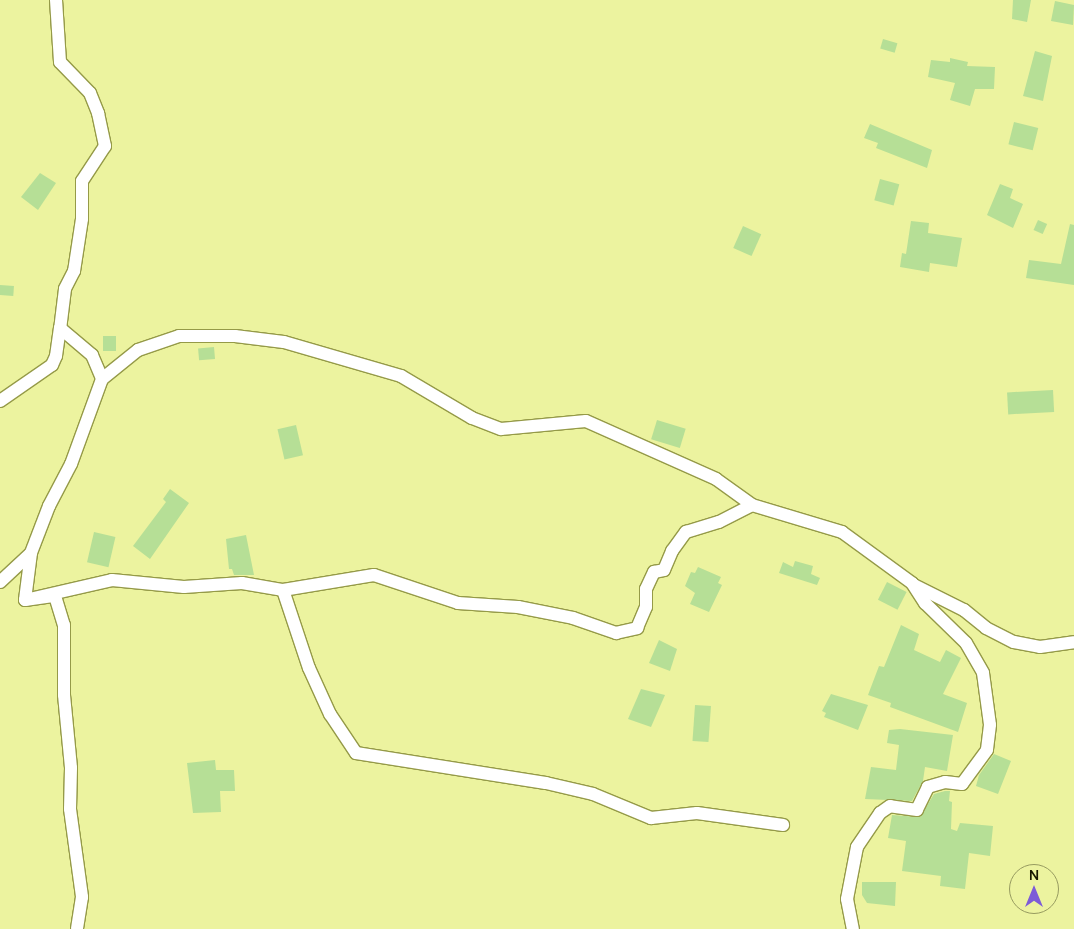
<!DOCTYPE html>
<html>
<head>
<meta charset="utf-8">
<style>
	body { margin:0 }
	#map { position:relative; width:1074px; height:929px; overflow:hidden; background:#ecf39f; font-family:Manrope,sans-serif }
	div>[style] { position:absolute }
	.building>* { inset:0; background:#b6df96; transform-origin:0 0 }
	.roads { filter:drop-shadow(1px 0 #959a48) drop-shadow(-1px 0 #959a48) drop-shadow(0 1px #959a48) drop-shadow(0 -1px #959a48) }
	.minor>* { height:12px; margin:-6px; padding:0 6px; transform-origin:6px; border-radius:6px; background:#fff }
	span { translate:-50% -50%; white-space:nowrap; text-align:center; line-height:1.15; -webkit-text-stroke:5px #ecf39f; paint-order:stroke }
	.north { position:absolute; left:1009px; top:864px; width:50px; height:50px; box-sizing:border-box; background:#ecf39f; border:1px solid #979b60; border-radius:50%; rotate:0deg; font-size:14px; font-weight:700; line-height:20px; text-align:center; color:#171801 }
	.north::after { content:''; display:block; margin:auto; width:18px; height:22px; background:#7d5cd7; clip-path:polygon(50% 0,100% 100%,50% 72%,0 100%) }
</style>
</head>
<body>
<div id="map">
	<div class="building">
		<i style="clip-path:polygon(1013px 0,1031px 0,1027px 22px,1012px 19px)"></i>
		<i style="clip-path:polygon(1055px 1px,1074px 5px,1073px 25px,1051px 21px)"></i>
		<i style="left:883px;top:39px;width:15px;height:10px;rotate:16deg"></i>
		<i style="clip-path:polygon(1035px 51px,1052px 56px,1043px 101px,1023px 96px)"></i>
		<i style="clip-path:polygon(950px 58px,968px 62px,967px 66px,995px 67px,994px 89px,975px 89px,970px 106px,950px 100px,955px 83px,928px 77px,931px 60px,950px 62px)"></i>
		<i style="left:1014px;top:122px;width:25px;height:23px;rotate:14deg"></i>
		<i style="clip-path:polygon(870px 124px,932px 150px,927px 168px,876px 148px,878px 143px,864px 138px)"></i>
		<i style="clip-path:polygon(40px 173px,56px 183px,38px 210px,21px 197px)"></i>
		<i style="left:880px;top:179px;width:20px;height:22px;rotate:15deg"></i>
		<i style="clip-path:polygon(1000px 184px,1013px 189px,1010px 198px,1023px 204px,1013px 228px,987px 215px)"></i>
		<i style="left:1038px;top:220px;width:10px;height:11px;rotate:24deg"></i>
		<i style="clip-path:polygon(911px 221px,929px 223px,928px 233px,962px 238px,957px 267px,930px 263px,929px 272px,900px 267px,902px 253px,906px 254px)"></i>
		<i style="clip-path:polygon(1070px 224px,1074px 225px,1074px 285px,1026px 278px,1029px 260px,1061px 264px)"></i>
		<i style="left:743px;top:226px;width:20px;height:24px;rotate:24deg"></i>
		<i style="left:0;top:285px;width:14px;height:10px;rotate:4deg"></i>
		<i style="left:103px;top:336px;width:13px;height:15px"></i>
		<i style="left:214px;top:347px;width:12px;height:16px;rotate:85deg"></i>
		<i style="left:1053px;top:390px;width:22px;height:46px;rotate:87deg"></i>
		<i style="left:657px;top:420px;width:30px;height:20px;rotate:17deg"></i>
		<i style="left:296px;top:425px;width:31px;height:19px;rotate:77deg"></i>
		<i style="clip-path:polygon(170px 489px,189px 503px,150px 559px,133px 546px,166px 502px,163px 499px)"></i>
		<i style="left:94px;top:532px;width:22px;height:31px;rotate:13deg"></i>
		<i style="clip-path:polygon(246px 535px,254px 575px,234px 575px,232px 569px,229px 569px,226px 539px)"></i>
		<i style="clip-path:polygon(795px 561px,813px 566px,811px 574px,820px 578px,817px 585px,779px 573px,783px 562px,793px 567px)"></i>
		<i style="clip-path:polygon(698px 567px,721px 577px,718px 583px,722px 585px,709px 612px,690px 604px,695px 593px,685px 586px,691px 572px,695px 573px)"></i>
		<i style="left:887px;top:582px;width:22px;height:20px;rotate:27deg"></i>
		<i style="clip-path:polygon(901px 625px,919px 634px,914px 650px,940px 662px,946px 650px,961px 658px,943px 694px,967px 703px,958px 732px,890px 707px,891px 703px,868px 695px,879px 666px,884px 667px)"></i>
		<i style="clip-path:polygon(659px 640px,677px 649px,670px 671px,649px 663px)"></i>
		<i style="clip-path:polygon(641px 689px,665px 695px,651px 727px,628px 719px)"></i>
		<i style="clip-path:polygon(831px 694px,868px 705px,858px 730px,824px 717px,826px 713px,822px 711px)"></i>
		<i style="left:695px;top:705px;width:16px;height:36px;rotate:4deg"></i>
		<i style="clip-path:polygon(900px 729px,953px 735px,947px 771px,925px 767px,923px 781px,912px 801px,865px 799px,871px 767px,896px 770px,899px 745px,887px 743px,889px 730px)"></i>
		<i style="clip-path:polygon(994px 754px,1011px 761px,998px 794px,976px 786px,979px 775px)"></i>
		<i style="clip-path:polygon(215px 760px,216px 770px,234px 770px,235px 791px,220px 791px,221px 812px,193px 813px,187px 763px)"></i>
		<i style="clip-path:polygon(945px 791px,950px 791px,949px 801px,952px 802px,951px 829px,957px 831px,960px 823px,993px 826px,990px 856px,969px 853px,965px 889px,940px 886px,941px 876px,902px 871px,906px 841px,888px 838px,892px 815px,920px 817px,934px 794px)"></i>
		<i style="clip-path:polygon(862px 882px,896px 882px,895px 906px,867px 903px,862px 895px)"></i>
	</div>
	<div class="roads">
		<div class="minor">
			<i style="left:56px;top:0;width:62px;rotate:86.3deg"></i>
			<i style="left:60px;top:62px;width:43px;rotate:45.9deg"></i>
			<i style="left:90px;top:93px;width:22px;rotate:68deg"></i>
			<i style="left:98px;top:113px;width:34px;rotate:78deg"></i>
			<i style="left:105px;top:146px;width:42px;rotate:123.3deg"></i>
			<i style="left:82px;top:181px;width:38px;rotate:90deg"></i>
			<i style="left:82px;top:219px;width:53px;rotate:98.7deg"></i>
			<i style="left:74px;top:271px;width:20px;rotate:117deg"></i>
			<i style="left:65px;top:289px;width:39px;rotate:97deg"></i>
			<i style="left:60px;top:328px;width:42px;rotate:40.2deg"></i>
			<i style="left:92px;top:355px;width:26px;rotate:67deg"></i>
			<i style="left:102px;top:379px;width:90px;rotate:110deg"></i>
			<i style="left:71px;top:464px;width:47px;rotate:117.6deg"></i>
			<i style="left:49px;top:506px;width:50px;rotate:111deg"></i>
			<i style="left:31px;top:553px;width:47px;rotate:97.3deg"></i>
			<i style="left:25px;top:600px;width:30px;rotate:-8deg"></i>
			<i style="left:55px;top:596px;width:30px;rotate:73deg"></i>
			<i style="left:64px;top:625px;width:70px;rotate:90deg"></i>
			<i style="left:64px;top:695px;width:73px;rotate:84.5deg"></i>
			<i style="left:71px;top:768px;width:41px;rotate:91.4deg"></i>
			<i style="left:70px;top:809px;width:89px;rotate:82.2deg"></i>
			<i style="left:82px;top:897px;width:32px;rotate:99deg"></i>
			<i style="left:102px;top:379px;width:46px;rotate:-38.9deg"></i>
			<i style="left:138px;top:350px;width:43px;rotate:-18.9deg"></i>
			<i style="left:179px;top:336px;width:56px"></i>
			<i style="left:235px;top:336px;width:49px;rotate:7deg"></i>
			<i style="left:284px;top:342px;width:122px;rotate:16.2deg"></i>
			<i style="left:401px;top:376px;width:82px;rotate:30.6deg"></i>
			<i style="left:472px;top:418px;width:31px;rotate:21deg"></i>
			<i style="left:501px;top:429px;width:85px;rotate:-5.4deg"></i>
			<i style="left:586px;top:421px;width:142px;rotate:24deg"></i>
			<i style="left:716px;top:479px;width:44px;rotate:35.8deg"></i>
			<i style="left:0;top:401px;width:63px;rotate:-34.7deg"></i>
			<i style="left:52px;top:365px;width:10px;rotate:-66deg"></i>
			<i style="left:56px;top:356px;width:28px;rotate:-82deg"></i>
			<i style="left:0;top:582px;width:42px;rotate:-43.1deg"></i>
			<i style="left:914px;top:585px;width:56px;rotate:26.6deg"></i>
			<i style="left:964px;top:610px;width:28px;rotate:39deg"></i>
			<i style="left:986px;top:628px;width:31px;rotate:27deg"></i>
			<i style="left:1014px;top:642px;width:26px;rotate:11deg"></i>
			<i style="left:1040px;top:647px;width:34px;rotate:-8deg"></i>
			<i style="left:283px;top:590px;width:82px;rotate:71.6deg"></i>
			<i style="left:309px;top:668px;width:51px;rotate:65.5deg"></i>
			<i style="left:330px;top:714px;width:47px;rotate:56.3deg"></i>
			<i style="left:356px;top:753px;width:192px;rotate:9deg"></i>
			<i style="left:546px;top:783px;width:48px;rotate:13.2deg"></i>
			<i style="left:593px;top:794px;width:63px;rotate:22.5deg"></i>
			<i style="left:651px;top:818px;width:46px;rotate:-6.2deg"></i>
			<i style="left:697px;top:813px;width:87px;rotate:7.9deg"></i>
			<i style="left:25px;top:600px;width:89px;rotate:-12.9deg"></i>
			<i style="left:112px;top:580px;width:72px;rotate:5.6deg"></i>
			<i style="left:184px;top:587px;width:58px;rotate:-3.9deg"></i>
			<i style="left:242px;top:583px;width:42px;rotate:9.7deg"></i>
			<i style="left:283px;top:590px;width:92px;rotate:-9.4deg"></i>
			<i style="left:374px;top:575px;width:89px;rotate:18.4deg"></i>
			<i style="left:458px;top:603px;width:60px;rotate:3.8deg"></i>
			<i style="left:518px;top:607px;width:56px;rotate:11.3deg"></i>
			<i style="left:573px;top:618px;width:46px;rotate:19.2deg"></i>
			<i style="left:616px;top:633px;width:22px;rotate:-13deg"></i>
			<i style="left:637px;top:628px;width:23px;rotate:-67deg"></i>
			<i style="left:646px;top:607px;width:18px;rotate:-90deg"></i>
			<i style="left:646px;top:589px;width:19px;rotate:-65deg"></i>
			<i style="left:654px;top:572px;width:10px;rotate:-11deg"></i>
			<i style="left:664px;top:570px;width:21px;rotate:-67deg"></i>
			<i style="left:672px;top:551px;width:24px;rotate:-54deg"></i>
			<i style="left:686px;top:532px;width:34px;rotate:-17deg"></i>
			<i style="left:719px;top:522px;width:37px;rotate:-27deg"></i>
			<i style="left:752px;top:505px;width:94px;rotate:16.7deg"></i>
			<i style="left:842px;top:532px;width:87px;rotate:36.1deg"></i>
			<i style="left:912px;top:583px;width:24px;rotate:57deg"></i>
			<i style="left:925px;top:603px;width:57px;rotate:44.3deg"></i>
			<i style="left:966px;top:643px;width:34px;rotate:60deg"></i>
			<i style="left:983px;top:673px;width:52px;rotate:82.3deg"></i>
			<i style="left:990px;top:725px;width:25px;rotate:97deg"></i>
			<i style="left:987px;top:750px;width:42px;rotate:126.3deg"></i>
			<i style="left:962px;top:784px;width:17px;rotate:-173deg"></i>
			<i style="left:945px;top:782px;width:18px;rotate:164deg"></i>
			<i style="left:928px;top:787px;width:25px;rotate:116deg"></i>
			<i style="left:917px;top:810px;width:27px;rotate:-172deg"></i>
			<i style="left:890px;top:806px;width:12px;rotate:145deg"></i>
			<i style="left:880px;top:813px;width:41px;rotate:124.1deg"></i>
			<i style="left:857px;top:847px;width:53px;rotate:100.9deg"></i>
			<i style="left:847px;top:899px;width:31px;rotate:79deg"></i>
		</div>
	</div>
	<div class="north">N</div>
</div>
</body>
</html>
